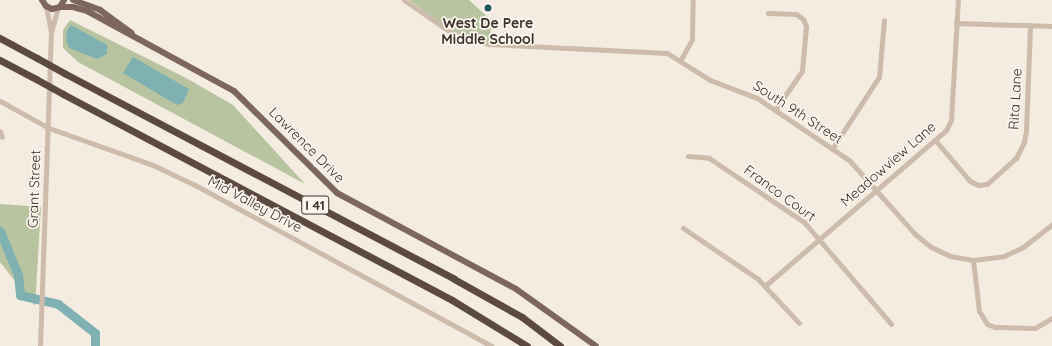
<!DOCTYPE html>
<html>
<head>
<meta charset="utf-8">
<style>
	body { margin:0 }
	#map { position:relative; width:1052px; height:346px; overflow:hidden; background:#f4ebe1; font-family:Quicksand,sans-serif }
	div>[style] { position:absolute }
	.green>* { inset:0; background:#b8c4a0 }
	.water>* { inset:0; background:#7fb0b2 }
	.river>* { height:9px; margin:-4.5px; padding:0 4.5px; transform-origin:4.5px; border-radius:4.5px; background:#7fb0b2 }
	.minor>* { height:5px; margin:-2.5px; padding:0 2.5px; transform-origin:2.5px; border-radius:2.5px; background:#cdbbac }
	.major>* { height:6px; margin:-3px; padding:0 3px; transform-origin:3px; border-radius:3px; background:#7d675c }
	.highway>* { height:7px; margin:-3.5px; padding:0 3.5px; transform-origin:3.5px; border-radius:3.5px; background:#5c4a42 }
	.highway-bridge>* { height:7px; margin:-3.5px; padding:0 3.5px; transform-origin:3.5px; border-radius:3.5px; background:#5c4a42 }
	.dots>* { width:11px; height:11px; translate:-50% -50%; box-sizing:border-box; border:2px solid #fbf5ee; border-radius:50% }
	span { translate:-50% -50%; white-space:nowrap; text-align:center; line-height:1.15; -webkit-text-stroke:3.5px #fbf5ee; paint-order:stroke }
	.shield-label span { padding:1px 3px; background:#fbf5ee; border:1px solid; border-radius:3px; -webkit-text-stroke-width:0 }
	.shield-label { font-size:13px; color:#3b302b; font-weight:700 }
	.poi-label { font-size:14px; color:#3b302b; font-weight:700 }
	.street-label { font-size:14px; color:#3b302b }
</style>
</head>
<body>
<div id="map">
	<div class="green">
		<i style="clip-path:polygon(409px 0,469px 0,492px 21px,489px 43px,452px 31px)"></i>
		<i style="clip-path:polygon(70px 20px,186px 78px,233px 105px,305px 184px,78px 62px,63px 48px,63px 30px)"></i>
		<i style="clip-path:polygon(0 204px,41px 207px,35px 306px,0 262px)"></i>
	</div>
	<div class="water">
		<i style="clip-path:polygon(71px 25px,107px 45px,107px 54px,97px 59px,69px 48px,66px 40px,67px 30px)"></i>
		<i style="clip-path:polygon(133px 57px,189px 89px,183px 103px,177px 105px,123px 73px)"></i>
	</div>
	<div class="river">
		<i style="left:0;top:231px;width:48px;rotate:67.8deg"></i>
		<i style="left:18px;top:275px;width:20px;rotate:84deg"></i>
		<i style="left:20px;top:295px;width:39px;rotate:13deg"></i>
		<i style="left:58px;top:304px;width:47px;rotate:38.1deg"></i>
		<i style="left:95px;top:333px;width:13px;rotate:90deg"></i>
	</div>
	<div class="minor">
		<i style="left:404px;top:0;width:58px;rotate:34.5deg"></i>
		<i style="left:452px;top:33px;width:39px;rotate:17deg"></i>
		<i style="left:489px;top:44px;width:178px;rotate:2.9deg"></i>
		<i style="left:667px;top:53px;width:51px;rotate:32.1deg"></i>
		<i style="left:710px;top:80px;width:50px;rotate:21deg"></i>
		<i style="left:757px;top:98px;width:111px;rotate:34deg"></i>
		<i style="left:849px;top:160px;width:99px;rotate:48.3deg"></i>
		<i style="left:915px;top:234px;width:21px;rotate:39deg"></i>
		<i style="left:931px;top:247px;width:21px;rotate:25deg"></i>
		<i style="left:950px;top:256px;width:23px;rotate:10deg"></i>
		<i style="left:973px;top:260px;width:31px;rotate:-7deg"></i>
		<i style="left:1004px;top:256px;width:21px;rotate:-25deg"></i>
		<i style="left:1023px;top:247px;width:37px;rotate:-38deg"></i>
		<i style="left:768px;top:13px;width:28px;rotate:2deg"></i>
		<i style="left:796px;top:14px;width:9px;rotate:36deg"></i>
		<i style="left:803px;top:19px;width:8px;rotate:67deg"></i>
		<i style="left:806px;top:26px;width:45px;rotate:95.1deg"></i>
		<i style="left:802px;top:71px;width:47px;rotate:124.7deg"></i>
		<i style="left:956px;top:23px;width:96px;rotate:1.8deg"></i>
		<i style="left:51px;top:32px;width:25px;rotate:-74deg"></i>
		<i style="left:680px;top:61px;width:25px;rotate:-61deg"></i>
		<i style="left:692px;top:39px;width:39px;rotate:-89deg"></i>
		<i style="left:0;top:101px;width:56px;rotate:28.9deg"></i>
		<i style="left:49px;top:128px;width:110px;rotate:19.6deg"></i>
		<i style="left:153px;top:165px;width:47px;rotate:25.5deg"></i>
		<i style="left:195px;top:185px;width:337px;rotate:28.5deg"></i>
		<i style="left:0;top:131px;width:6px;rotate:72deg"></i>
		<i style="left:935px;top:140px;width:54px;rotate:49.5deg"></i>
		<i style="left:970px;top:181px;width:9px;rotate:27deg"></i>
		<i style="left:978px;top:185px;width:9px;rotate:-6deg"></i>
		<i style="left:987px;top:184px;width:39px;rotate:-42deg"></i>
		<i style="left:1016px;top:158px;width:18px;rotate:-63deg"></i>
		<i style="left:1024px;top:142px;width:11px;rotate:-80deg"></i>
		<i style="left:1026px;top:131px;width:106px;rotate:-87.8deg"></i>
		<i style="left:832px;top:149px;width:86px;rotate:-56.9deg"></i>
		<i style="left:879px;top:77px;width:57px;rotate:-85deg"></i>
		<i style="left:688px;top:156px;width:21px;rotate:5deg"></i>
		<i style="left:709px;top:158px;width:115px;rotate:34deg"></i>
		<i style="left:804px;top:222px;width:134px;rotate:49.5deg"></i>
		<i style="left:683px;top:228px;width:91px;rotate:34.2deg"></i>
		<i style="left:758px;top:279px;width:60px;rotate:47deg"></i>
		<i style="left:973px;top:260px;width:51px;rotate:83.3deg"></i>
		<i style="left:979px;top:311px;width:15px;rotate:58deg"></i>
		<i style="left:987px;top:324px;width:9px;rotate:21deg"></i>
		<i style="left:995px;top:327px;width:40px;rotate:1.4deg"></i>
		<i style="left:1035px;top:328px;width:20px;rotate:-30deg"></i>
		<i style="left:766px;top:285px;width:238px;rotate:-40.7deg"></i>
		<i style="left:946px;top:130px;width:11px;rotate:-63deg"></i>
		<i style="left:951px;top:120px;width:120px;rotate:-86.7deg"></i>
		<i style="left:40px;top:346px;width:314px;rotate:-88deg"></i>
		<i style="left:51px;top:32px;width:26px;rotate:-101deg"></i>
	</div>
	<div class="major">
		<i style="left:42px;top:0;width:7px;rotate:56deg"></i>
		<i style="left:46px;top:6px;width:7px;rotate:27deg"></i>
		<i style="left:52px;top:9px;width:8px;rotate:-14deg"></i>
		<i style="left:60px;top:7px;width:8px;rotate:-60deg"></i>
		<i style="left:73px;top:0;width:29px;rotate:20deg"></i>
		<i style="left:100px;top:10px;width:39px;rotate:36deg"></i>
		<i style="left:60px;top:7px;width:13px"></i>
		<i style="left:73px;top:7px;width:15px;rotate:16deg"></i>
		<i style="left:87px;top:11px;width:167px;rotate:28.6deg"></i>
		<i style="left:234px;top:91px;width:145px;rotate:44.7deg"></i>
		<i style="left:337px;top:193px;width:203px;rotate:28.2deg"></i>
		<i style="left:516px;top:289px;width:98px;rotate:35.5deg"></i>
	</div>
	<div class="highway">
		<i style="left:0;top:38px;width:42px;rotate:28.4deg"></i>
		<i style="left:0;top:60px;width:41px;rotate:27.8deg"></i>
		<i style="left:64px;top:73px;width:441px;rotate:27.8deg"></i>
		<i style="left:454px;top:279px;width:78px;rotate:29.2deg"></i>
		<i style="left:522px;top:317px;width:48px;rotate:37.3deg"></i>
		<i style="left:63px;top:94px;width:440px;rotate:27.9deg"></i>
		<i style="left:452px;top:300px;width:88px;rotate:31.5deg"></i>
	</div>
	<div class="highway-bridge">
		<i style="left:37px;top:58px;width:31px;rotate:29deg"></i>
		<i style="left:36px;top:79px;width:31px;rotate:29deg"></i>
	</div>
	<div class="dots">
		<i style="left:488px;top:8px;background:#1f5a5e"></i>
	</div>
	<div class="shield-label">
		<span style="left:315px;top:205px">I 41</span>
	</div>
	<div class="poi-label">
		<span style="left:488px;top:31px">West De Pere<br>Middle School</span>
	</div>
	<div class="street-label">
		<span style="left:1015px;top:99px;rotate:-87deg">Rita Lane</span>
		<span style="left:798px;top:112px;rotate:33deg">South 9th Street</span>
		<span style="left:307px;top:145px;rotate:45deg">Lawrence Drive</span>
		<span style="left:888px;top:164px;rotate:-41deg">Meadowview Lane</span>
		<span style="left:34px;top:189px;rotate:-88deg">Grant Street</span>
		<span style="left:780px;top:193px;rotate:36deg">Franco Court</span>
		<span style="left:255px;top:204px;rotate:28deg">Mid Valley Drive</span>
	</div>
</div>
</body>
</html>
